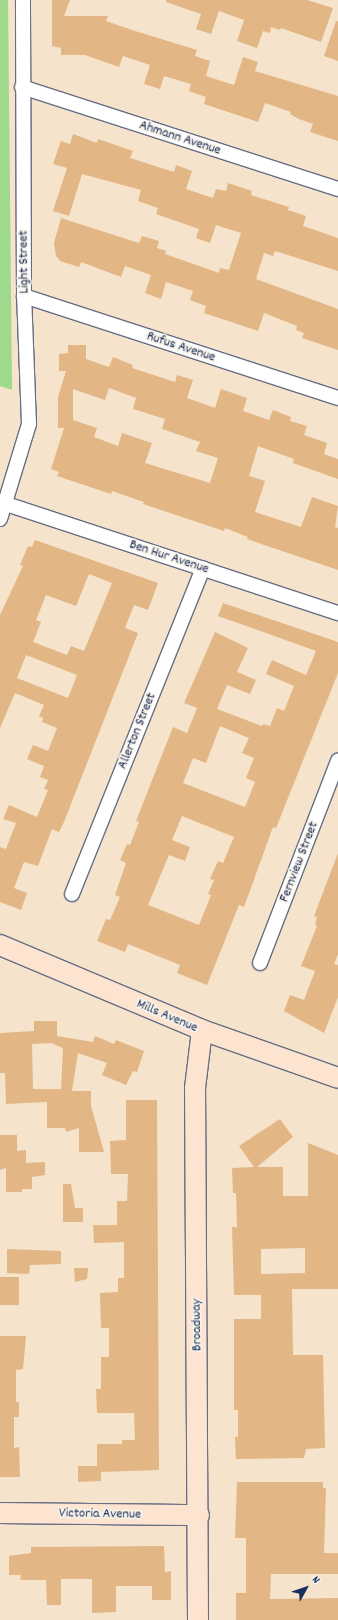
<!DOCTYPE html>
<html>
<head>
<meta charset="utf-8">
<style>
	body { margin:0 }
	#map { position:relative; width:338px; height:1620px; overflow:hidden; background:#f5e3cc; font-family:Dekko,sans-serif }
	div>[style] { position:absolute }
	.green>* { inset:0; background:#9fd98b }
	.building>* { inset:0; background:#e2b785; transform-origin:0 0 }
	.roads { filter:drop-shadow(1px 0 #676e84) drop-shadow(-1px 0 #676e84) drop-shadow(0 1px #676e84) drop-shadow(0 -1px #676e84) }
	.street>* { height:14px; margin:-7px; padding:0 7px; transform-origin:7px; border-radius:7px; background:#fff }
	.secondary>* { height:20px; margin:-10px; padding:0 10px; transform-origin:10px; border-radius:10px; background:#fde4d1 }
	span { translate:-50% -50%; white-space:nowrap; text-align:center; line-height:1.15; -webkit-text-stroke:3.5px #f7f3e8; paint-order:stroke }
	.street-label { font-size:14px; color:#1b2f5e }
	.north { position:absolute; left:286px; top:1568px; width:40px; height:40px; -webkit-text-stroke:3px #f7f3e8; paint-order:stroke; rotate:50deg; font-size:11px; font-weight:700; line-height:16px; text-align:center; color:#1b2f5e }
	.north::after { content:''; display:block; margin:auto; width:14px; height:18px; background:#1b2f5e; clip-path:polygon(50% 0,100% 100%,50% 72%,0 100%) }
</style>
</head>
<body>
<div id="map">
	<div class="green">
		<i style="clip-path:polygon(0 0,8px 0,12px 390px,0 386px)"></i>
	</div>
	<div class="building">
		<i style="clip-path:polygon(52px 0,70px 0,64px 16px,108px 16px,106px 21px,132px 30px,197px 50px,195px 56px,210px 61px,206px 76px,234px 85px,243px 57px,258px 62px,255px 71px,338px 96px,338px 141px,310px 132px,313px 124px,299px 119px,290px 114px,291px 112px,265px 103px,258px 122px,204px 104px,206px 97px,189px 91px,191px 84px,164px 76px,160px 89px,144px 84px,150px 65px,123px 56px,119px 67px,85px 55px,61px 55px,61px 48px,52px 46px)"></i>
		<i style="clip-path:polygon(166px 0,307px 0,333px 8px,321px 42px,281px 28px,280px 30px,271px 27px,270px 33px,263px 31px,257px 48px,237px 41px,244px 20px,219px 11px,211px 34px,196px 29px,201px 14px,166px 2px)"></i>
		<i style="clip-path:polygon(336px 21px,338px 21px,338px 61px,324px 56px)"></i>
		<i style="clip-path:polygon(73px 134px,97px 143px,98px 139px,133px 151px,130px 158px,174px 172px,176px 165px,192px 171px,186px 189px,213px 198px,216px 189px,226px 191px,228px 183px,252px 191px,251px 195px,289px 207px,288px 210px,306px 216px,303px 226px,338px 238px,338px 271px,275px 251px,273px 256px,264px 253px,256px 279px,338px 309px,338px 350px,302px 338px,304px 333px,296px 330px,297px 326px,264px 313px,258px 331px,204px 313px,206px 306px,190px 300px,193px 291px,166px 282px,161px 299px,145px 293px,151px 275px,125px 266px,121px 277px,81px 262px,79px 267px,60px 261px,56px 256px,54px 243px,61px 218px,139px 243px,142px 236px,159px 241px,157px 248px,166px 251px,165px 254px,219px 273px,220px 268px,229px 270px,241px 233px,216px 225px,210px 243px,196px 238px,199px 229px,156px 214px,158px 208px,138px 201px,141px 190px,82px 174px,69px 216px,53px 211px,67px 168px,53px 164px,61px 141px,70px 144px)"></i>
		<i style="clip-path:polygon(evenodd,68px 345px,86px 345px,86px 359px,109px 367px,113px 357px,133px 365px,132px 368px,175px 382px,177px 375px,193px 380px,187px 398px,215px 408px,221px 389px,247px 398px,243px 411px,269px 420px,273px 410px,291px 417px,290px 421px,307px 426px,304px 435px,327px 443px,324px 454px,338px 459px,338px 479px,293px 463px,294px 459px,258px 446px,249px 476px,265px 481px,255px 512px,301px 527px,312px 497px,338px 506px,335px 527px,338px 528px,338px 570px,247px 539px,248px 537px,225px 528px,224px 531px,143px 504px,144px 502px,112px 491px,111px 494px,57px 476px,59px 472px,51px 469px,64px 428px,58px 428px,58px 397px,66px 371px,59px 371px,59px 354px,68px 353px,68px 345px,109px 388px,136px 398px,133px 409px,165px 419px,162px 429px,200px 442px,196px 451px,218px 458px,210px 483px,145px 463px,152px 443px,122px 433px,118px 446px,94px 437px,97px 428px,73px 420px,73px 389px,105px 400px,109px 388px)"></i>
		<i style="clip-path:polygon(evenodd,35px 540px,158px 583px,148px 610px,134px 605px,125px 628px,138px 633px,64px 822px,59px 832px,52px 829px,38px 866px,24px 862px,14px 888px,27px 893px,21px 910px,0 902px,0 847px,6px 849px,16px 823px,3px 819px,9px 805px,37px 817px,48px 790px,44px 789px,48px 780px,40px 777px,44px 766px,27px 759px,33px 745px,48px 751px,57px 728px,42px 722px,43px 718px,39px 716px,44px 705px,15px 693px,0 728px,0 615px,23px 566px,20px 565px,28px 546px,32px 547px,35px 540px,89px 574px,112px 583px,84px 651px,71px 646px,67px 655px,33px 642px,41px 622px,36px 620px,46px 595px,76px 606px,89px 574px,35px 540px,26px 655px,77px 675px,68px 698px,17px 678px,26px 655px)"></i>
		<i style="clip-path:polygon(evenodd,223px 603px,338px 642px,338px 673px,276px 828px,273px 827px,244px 907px,239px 905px,207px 985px,177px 973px,180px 965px,128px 944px,125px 952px,97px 941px,106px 919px,110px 920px,120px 897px,115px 895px,126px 863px,120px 860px,127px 844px,130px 845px,139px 822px,136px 821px,173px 727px,187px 733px,197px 708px,184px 703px,215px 632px,248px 648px,237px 672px,256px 680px,250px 694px,227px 685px,217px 709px,262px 726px,263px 724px,270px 726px,277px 708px,284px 711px,294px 686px,266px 674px,272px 660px,306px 675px,316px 651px,218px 616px,223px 603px,220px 726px,249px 738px,242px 753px,254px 758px,246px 778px,255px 782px,245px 807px,183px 783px,193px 758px,206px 763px,220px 726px,223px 603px,182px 816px,234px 837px,223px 863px,218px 861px,210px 879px,214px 880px,208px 894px,211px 895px,199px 925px,148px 905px,169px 855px,185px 861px,190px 847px,172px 840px,182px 816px)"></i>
		<i style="clip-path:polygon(338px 853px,338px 954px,334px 964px,338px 965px,338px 997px,324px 1033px,284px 1011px,290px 995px,304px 1000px,315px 971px,301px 966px,317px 926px,315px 925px,317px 917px,314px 916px)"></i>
		<i style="clip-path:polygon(evenodd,34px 1021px,57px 1021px,57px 1036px,93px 1042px,95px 1036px,114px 1044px,116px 1040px,144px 1051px,137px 1072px,133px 1071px,126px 1085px,102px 1075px,107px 1063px,78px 1053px,72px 1091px,91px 1091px,91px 1106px,104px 1152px,79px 1152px,79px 1128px,66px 1132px,65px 1128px,47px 1128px,47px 1102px,6px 1104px,5px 1073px,0 1073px,0 1033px,34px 1031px,34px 1021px,51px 1043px,63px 1048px,61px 1089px,33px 1089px,32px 1044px,51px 1043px)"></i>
		<i style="clip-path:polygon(126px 1100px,157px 1100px,159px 1470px,101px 1472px,101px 1481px,78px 1482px,78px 1466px,97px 1466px,97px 1444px,122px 1444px,122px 1440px,135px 1440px,134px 1413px,97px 1413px,96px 1389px,101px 1389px,101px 1357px,109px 1357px,109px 1328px,101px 1328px,100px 1293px,118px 1292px,118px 1278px,124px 1278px,124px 1242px,94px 1243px,93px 1225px,117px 1225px,117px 1201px,127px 1201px,128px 1174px,111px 1174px,110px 1141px,126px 1140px)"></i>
		<i style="clip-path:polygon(evenodd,280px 1119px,293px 1137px,257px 1167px,283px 1167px,283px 1196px,308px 1196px,308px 1143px,338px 1155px,338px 1289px,292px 1289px,293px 1355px,323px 1355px,325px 1448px,306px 1449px,304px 1458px,236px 1459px,235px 1437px,238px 1437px,238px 1410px,234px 1410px,234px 1319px,261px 1319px,261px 1295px,234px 1295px,232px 1227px,237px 1227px,236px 1193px,233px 1193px,232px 1168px,254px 1167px,239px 1146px,280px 1119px,305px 1248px,305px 1273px,261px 1274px,261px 1249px,305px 1248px)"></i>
		<i style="clip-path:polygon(0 1135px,17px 1135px,17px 1151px,26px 1150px,26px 1163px,45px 1162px,45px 1175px,32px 1177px,32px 1189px,22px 1189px,22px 1192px,6px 1192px,6px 1168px,0 1170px)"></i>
		<i style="clip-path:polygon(63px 1184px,71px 1184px,75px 1208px,83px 1208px,83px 1222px,63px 1222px)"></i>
		<i style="clip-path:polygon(7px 1249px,61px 1251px,61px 1264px,30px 1265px,29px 1274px,7px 1273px)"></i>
		<i style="clip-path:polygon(74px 1268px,88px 1268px,87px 1279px,75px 1282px)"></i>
		<i style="left:0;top:1277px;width:19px;height:28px"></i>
		<i style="clip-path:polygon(0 1336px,26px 1336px,23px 1369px,16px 1370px,16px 1402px,19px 1402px,19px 1417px,14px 1417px,14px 1448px,19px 1447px,20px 1477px,0 1477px)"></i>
		<i style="clip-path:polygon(237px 1482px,323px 1482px,323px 1488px,326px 1488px,324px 1553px,338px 1553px,338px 1574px,271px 1574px,270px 1599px,338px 1598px,338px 1620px,236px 1620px,236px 1593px,246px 1593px,246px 1538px,235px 1538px)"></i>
		<i style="clip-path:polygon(164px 1546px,165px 1572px,171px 1571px,171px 1600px,152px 1600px,152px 1586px,116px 1586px,116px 1612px,92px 1613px,92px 1579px,61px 1579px,61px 1605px,47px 1605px,46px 1580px,20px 1580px,21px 1575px,9px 1575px,9px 1556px,31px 1553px,31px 1547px)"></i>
	</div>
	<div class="roads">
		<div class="street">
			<i style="left:22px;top:87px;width:332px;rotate:17.9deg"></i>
			<i style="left:24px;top:296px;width:330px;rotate:18deg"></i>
			<i style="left:0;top:502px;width:356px;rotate:18.2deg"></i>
			<i style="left:0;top:519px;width:99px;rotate:-73deg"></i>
			<i style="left:29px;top:424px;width:128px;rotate:-92.2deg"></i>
			<i style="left:24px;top:296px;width:296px;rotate:-90.2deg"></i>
			<i style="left:72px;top:894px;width:351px;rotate:-68.1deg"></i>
			<i style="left:260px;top:963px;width:217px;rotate:-68.9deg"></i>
		</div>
		<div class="secondary">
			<i style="left:0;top:945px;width:219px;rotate:22.8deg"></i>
			<i style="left:202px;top:1030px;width:144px;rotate:19.4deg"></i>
			<i style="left:0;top:1513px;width:199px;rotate:0.6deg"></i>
			<i style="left:198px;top:1620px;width:532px;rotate:-90.32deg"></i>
			<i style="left:195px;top:1088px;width:58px;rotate:-83.1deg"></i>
		</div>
	</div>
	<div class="street-label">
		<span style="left:180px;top:138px;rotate:18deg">Ahmann Avenue</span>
		<span style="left:24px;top:262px;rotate:-91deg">Light Street</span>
		<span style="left:181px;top:347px;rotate:18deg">Rufus Avenue</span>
		<span style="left:169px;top:557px;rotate:18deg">Ben Hur Avenue</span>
		<span style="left:137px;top:731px;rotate:-68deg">Allerton Street</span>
		<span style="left:299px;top:862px;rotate:-69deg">Fernview Street</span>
		<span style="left:167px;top:1016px;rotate:23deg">Mills Avenue</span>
		<span style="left:197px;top:1325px;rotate:-91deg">Broadway</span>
		<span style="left:100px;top:1514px;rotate:1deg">Victoria Avenue</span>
	</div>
	<div class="north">N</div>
</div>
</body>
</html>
